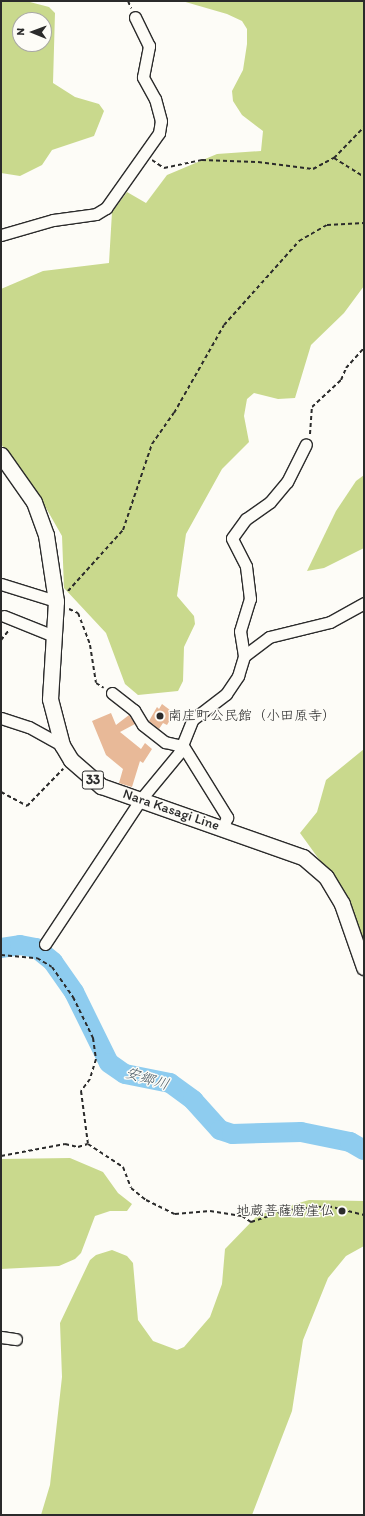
<!DOCTYPE html>
<html>
<head>
<meta charset="utf-8">
<style>
	body { margin:0 }
	#map { position:relative; width:365px; height:1516px; overflow:hidden; background:#fdfcf7; font-family:Itim,"Klee One",sans-serif }
	div>[style] { position:absolute }
	.green>* { inset:0; background:#c9d98d }
	.river>* { height:20px; margin:-10px; padding:0 10px; transform-origin:10px; border-radius:10px; background:#8eccef }
	.building>* { inset:0; background:#e8b998 }
	.path>* { height:2px; margin-top:-1px; transform-origin:0; background:repeating-linear-gradient(90deg,#2b2b2b 0 4px,transparent 0 7px) }
	.roads { filter:drop-shadow(1px 0 #2b2b2b) drop-shadow(-1px 0 #2b2b2b) drop-shadow(0 1px #2b2b2b) drop-shadow(0 -1px #2b2b2b) }
	.minor>* { height:11px; margin:-5.5px; padding:0 5.5px; transform-origin:5.5px; border-radius:5.5px; background:#fdfcf7 }
	.major>* { height:15px; margin:-7.5px; padding:0 7.5px; transform-origin:7.5px; border-radius:7.5px; background:#fdfcf7 }
	.dots>* { width:11px; height:11px; translate:-50% -50%; box-sizing:border-box; border:2px solid #fdfcf7; border-radius:50% }
	span { translate:-50% -50%; white-space:nowrap; text-align:center; line-height:1.15; -webkit-text-stroke:3px #fdfcf7; paint-order:stroke }
	.shield-label span { padding:1px 3px; background:#fdfcf7; border:1px solid; border-radius:3px; -webkit-text-stroke-width:0 }
	.shield-label { font-size:13px; color:#2b2b2b; font-weight:700 }
	.poi-label { font-size:14px; color:#2b2b2b }
	.left { translate:0 -50%; text-align:left }
	.right { translate:-100% -50%; text-align:right }
	.street-label { font-size:14px; color:#2b2b2b }
	.water-label { font-size:15px; color:#495b66; font-style:italic }
	.frame { position:absolute; inset:0; border:2px solid #2b2b2b; pointer-events:none }
	.north { position:absolute; left:12px; top:12px; width:40px; height:40px; box-sizing:border-box; background:#fdfcf7; border:1px solid #a9a8a5; border-radius:50%; rotate:271deg; font-size:11px; font-weight:700; line-height:16px; text-align:center; color:#2b2b2b }
	.north::after { content:''; display:block; margin:auto; width:14px; height:18px; background:#2b2b2b; clip-path:polygon(50% 0,100% 100%,50% 72%,0 100%) }
</style>
</head>
<body>
<div id="map">
	<div class="green">
		<i style="clip-path:polygon(evenodd,1px 1px,26px 1px,49px 7px,55px 13px,53px 83px,75px 97px,99px 104px,104px 111px,94px 136px,52px 150px,42px 165px,20px 176px,1px 173px,1px 1px,20px 20px,44px 20px,44px 44px,20px 44px,20px 20px)"></i>
		<i style="clip-path:polygon(182px 1px,364px 1px,364px 286px,344px 313px,311px 345px,295px 398px,278px 399px,254px 393px,247px 399px,244px 416px,249px 442px,222px 469px,186px 534px,177px 596px,194px 616px,195px 624px,184px 647px,183px 681px,178px 691px,138px 695px,125px 684px,106px 633px,64px 588px,62px 536px,42px 501px,1px 444px,1px 289px,43px 271px,109px 263px,112px 212px,127px 192px,146px 203px,167px 175px,217px 154px,261px 151px,263px 131px,242px 115px,233px 101px,232px 91px,243px 70px,247px 44px,247px 29px,242px 21px,227px 14px)"></i>
		<i style="clip-path:polygon(364px 475px,364px 548px,324px 568px,307px 571px,336px 511px,356px 481px)"></i>
		<i style="clip-path:polygon(364px 749px,364px 940px,334px 880px,300px 833px,317px 812px,326px 780px)"></i>
		<i style="clip-path:polygon(70px 1158px,103px 1172px,118px 1193px,132px 1204px,127px 1211px,110px 1211px,95px 1216px,81px 1253px,75px 1259px,59px 1266px,1px 1269px,1px 1159px)"></i>
		<i style="clip-path:polygon(309px 1200px,364px 1201px,364px 1246px,346px 1256px,328px 1278px,303px 1340px,292px 1411px,252px 1515px,41px 1515px,50px 1485px,62px 1377px,60px 1323px,90px 1260px,96px 1255px,112px 1250px,127px 1256px,133px 1263px,138px 1320px,153px 1341px,177px 1350px,184px 1347px,210px 1317px,222px 1284px,225px 1249px,258px 1215px)"></i>
	</div>
	<div class="river">
		<i style="left:1px;top:948px;width:19px;rotate:-9deg"></i>
		<i style="left:20px;top:945px;width:16px;rotate:11deg"></i>
		<i style="left:36px;top:948px;width:22px;rotate:39deg"></i>
		<i style="left:53px;top:962px;width:37px;rotate:55deg"></i>
		<i style="left:74px;top:992px;width:79px;rotate:63.8deg"></i>
		<i style="left:109px;top:1063px;width:19px;rotate:35deg"></i>
		<i style="left:125px;top:1074px;width:46px;rotate:11.3deg"></i>
		<i style="left:170px;top:1083px;width:29px;rotate:36deg"></i>
		<i style="left:193px;top:1100px;width:40px;rotate:48deg"></i>
		<i style="left:220px;top:1130px;width:13px;rotate:18deg"></i>
		<i style="left:232px;top:1134px;width:69px;rotate:-1.7deg"></i>
		<i style="left:301px;top:1132px;width:50px;rotate:11.5deg"></i>
		<i style="left:350px;top:1142px;width:16px;rotate:30deg"></i>
	</div>
	<div class="building">
		<i style="clip-path:polygon(162px 704px,174px 713px,167px 725px,163px 723px,159px 729px,149px 721px,157px 707px,159px 709px)"></i>
		<i style="clip-path:polygon(111px 713px,116px 725px,129px 715px,135px 724px,120px 732px,141px 749px,145px 743px,152px 749px,143px 763px,140px 761px,132px 787px,119px 783px,123px 769px,106px 755px,92px 721px)"></i>
	</div>
	<div class="path">
		<i style="left:128px;top:1px;width:8px;rotate:67deg"></i>
		<i style="left:334px;top:158px;width:43px;rotate:-45.9deg"></i>
		<i style="left:152px;top:160px;width:14px;rotate:34deg"></i>
		<i style="left:164px;top:168px;width:39px;rotate:-12deg"></i>
		<i style="left:202px;top:160px;width:56px;rotate:2deg"></i>
		<i style="left:258px;top:162px;width:55px;rotate:7.3deg"></i>
		<i style="left:313px;top:169px;width:24px;rotate:-28deg"></i>
		<i style="left:334px;top:158px;width:36px;rotate:32deg"></i>
		<i style="left:310px;top:434px;width:27px;rotate:-86deg"></i>
		<i style="left:312px;top:407px;width:40px;rotate:-43deg"></i>
		<i style="left:341px;top:380px;width:13px;rotate:-67deg"></i>
		<i style="left:346px;top:368px;width:27px;rotate:-48deg"></i>
		<i style="left:68px;top:591px;width:82px;rotate:-48deg"></i>
		<i style="left:123px;top:530px;width:91px;rotate:-71.4deg"></i>
		<i style="left:152px;top:444px;width:38px;rotate:-55deg"></i>
		<i style="left:174px;top:413px;width:101px;rotate:-60.4deg"></i>
		<i style="left:224px;top:325px;width:113px;rotate:-48.2deg"></i>
		<i style="left:299px;top:241px;width:32px;rotate:-30deg"></i>
		<i style="left:327px;top:225px;width:37px;rotate:-3deg"></i>
		<i style="left:69px;top:609px;width:10px;rotate:24deg"></i>
		<i style="left:78px;top:613px;width:34px;rotate:69deg"></i>
		<i style="left:90px;top:645px;width:38px;rotate:81deg"></i>
		<i style="left:96px;top:683px;width:9px;rotate:32deg"></i>
		<i style="left:1px;top:640px;width:13px;rotate:-51deg"></i>
		<i style="left:1px;top:792px;width:30px;rotate:28deg"></i>
		<i style="left:27px;top:806px;width:52px;rotate:-45.8deg"></i>
		<i style="left:1px;top:955px;width:36px;rotate:5deg"></i>
		<i style="left:37px;top:958px;width:17px;rotate:31deg"></i>
		<i style="left:52px;top:967px;width:37px;rotate:55deg"></i>
		<i style="left:73px;top:997px;width:46px;rotate:64deg"></i>
		<i style="left:93px;top:1038px;width:21px;rotate:82deg"></i>
		<i style="left:96px;top:1059px;width:21px;rotate:107deg"></i>
		<i style="left:90px;top:1079px;width:15px;rotate:127deg"></i>
		<i style="left:81px;top:1091px;width:53px;rotate:82.5deg"></i>
		<i style="left:1px;top:1156px;width:65px;rotate:-10.6deg"></i>
		<i style="left:65px;top:1144px;width:13px;rotate:13deg"></i>
		<i style="left:78px;top:1147px;width:10px;rotate:-17deg"></i>
		<i style="left:88px;top:1144px;width:42px;rotate:33.3deg"></i>
		<i style="left:123px;top:1167px;width:22px;rotate:69deg"></i>
		<i style="left:131px;top:1188px;width:19px;rotate:39deg"></i>
		<i style="left:146px;top:1200px;width:32px;rotate:26deg"></i>
		<i style="left:175px;top:1214px;width:35px;rotate:-5deg"></i>
		<i style="left:210px;top:1211px;width:32px;rotate:9deg"></i>
		<i style="left:242px;top:1216px;width:11px;rotate:34deg"></i>
		<i style="left:251px;top:1222px;width:40px;rotate:-18deg"></i>
		<i style="left:289px;top:1210px;width:39px;rotate:-6deg"></i>
		<i style="left:328px;top:1206px;width:37px;rotate:14deg"></i>
	</div>
	<div class="roads">
		<div class="minor">
			<i style="left:1px;top:235px;width:54px;rotate:-16.1deg"></i>
			<i style="left:53px;top:220px;width:43px;rotate:-7.9deg"></i>
			<i style="left:96px;top:214px;width:12px;rotate:-31deg"></i>
			<i style="left:106px;top:208px;width:92px;rotate:-54.8deg"></i>
			<i style="left:159px;top:133px;width:12px;rotate:-81deg"></i>
			<i style="left:161px;top:121px;width:23px;rotate:-105deg"></i>
			<i style="left:155px;top:99px;width:25px;rotate:-119deg"></i>
			<i style="left:143px;top:77px;width:32px;rotate:-79deg"></i>
			<i style="left:149px;top:46px;width:32px;rotate:-116deg"></i>
			<i style="left:1px;top:584px;width:58px;rotate:17.2deg"></i>
			<i style="left:4px;top:616px;width:54px;rotate:21.8deg"></i>
			<i style="left:244px;top:656px;width:25px;rotate:-99deg"></i>
			<i style="left:240px;top:631px;width:34px;rotate:-73deg"></i>
			<i style="left:250px;top:599px;width:33px;rotate:-97deg"></i>
			<i style="left:246px;top:566px;width:31px;rotate:-117deg"></i>
			<i style="left:232px;top:538px;width:24px;rotate:-54deg"></i>
			<i style="left:246px;top:519px;width:29px;rotate:-35deg"></i>
			<i style="left:270px;top:502px;width:26px;rotate:-50deg"></i>
			<i style="left:287px;top:482px;width:42px;rotate:-63.4deg"></i>
			<i style="left:112px;top:693px;width:28px;rotate:38deg"></i>
			<i style="left:134px;top:710px;width:17px;rotate:59deg"></i>
			<i style="left:143px;top:725px;width:28px;rotate:38deg"></i>
			<i style="left:165px;top:742px;width:18px;rotate:13deg"></i>
			<i style="left:183px;top:746px;width:84px;rotate:58.2deg"></i>
			<i style="left:227px;top:817px;width:11px;rotate:112deg"></i>
			<i style="left:1px;top:718px;width:29px;rotate:18deg"></i>
			<i style="left:29px;top:727px;width:38px;rotate:29deg"></i>
			<i style="left:45px;top:944px;width:174px;rotate:-56.5deg"></i>
			<i style="left:141px;top:799px;width:60px;rotate:-50.4deg"></i>
			<i style="left:179px;top:753px;width:35px;rotate:-68deg"></i>
			<i style="left:192px;top:720px;width:43px;rotate:-37.4deg"></i>
			<i style="left:226px;top:694px;width:22px;rotate:-56deg"></i>
			<i style="left:238px;top:676px;width:21px;rotate:-73deg"></i>
			<i style="left:244px;top:656px;width:31px;rotate:-37deg"></i>
			<i style="left:269px;top:637px;width:63px;rotate:-13.8deg"></i>
			<i style="left:330px;top:622px;width:39px;rotate:-29deg"></i>
			<i style="left:1px;top:1337px;width:15px;rotate:8deg"></i>
		</div>
		<div class="major">
			<i style="left:1px;top:455px;width:57px;rotate:54.9deg"></i>
			<i style="left:34px;top:502px;width:35px;rotate:70deg"></i>
			<i style="left:46px;top:535px;width:67px;rotate:81.4deg"></i>
			<i style="left:56px;top:601px;width:98px;rotate:93.5deg"></i>
			<i style="left:50px;top:699px;width:48px;rotate:75.4deg"></i>
			<i style="left:62px;top:745px;width:17px;rotate:59deg"></i>
			<i style="left:71px;top:760px;width:40px;rotate:41deg"></i>
			<i style="left:101px;top:786px;width:214px;rotate:19.4deg"></i>
			<i style="left:303px;top:857px;width:30px;rotate:41deg"></i>
			<i style="left:326px;top:877px;width:31px;rotate:59deg"></i>
			<i style="left:342px;top:904px;width:67px;rotate:70.8deg"></i>
		</div>
	</div>
	<div class="dots">
		<i style="left:160px;top:716px;background:#2b2b2b"></i>
		<i style="left:342px;top:1211px;background:#2b2b2b"></i>
	</div>
	<div class="shield-label">
		<span style="left:93px;top:780px">33</span>
	</div>
	<div class="poi-label">
		<span class="left" style="left:168px;top:716px">南庄町公民館（小田原寺）</span>
		<span class="right" style="left:334px;top:1211px">地蔵菩薩磨崖仏</span>
	</div>
	<div class="street-label">
		<span style="left:171px;top:810px;rotate:19deg">Nara Kasagi Line</span>
	</div>
	<div class="water-label">
		<span style="left:147px;top:1079px;rotate:17deg">安郷川</span>
	</div>
	<div class="frame"></div>
	<div class="north">N</div>
</div>
</body>
</html>
